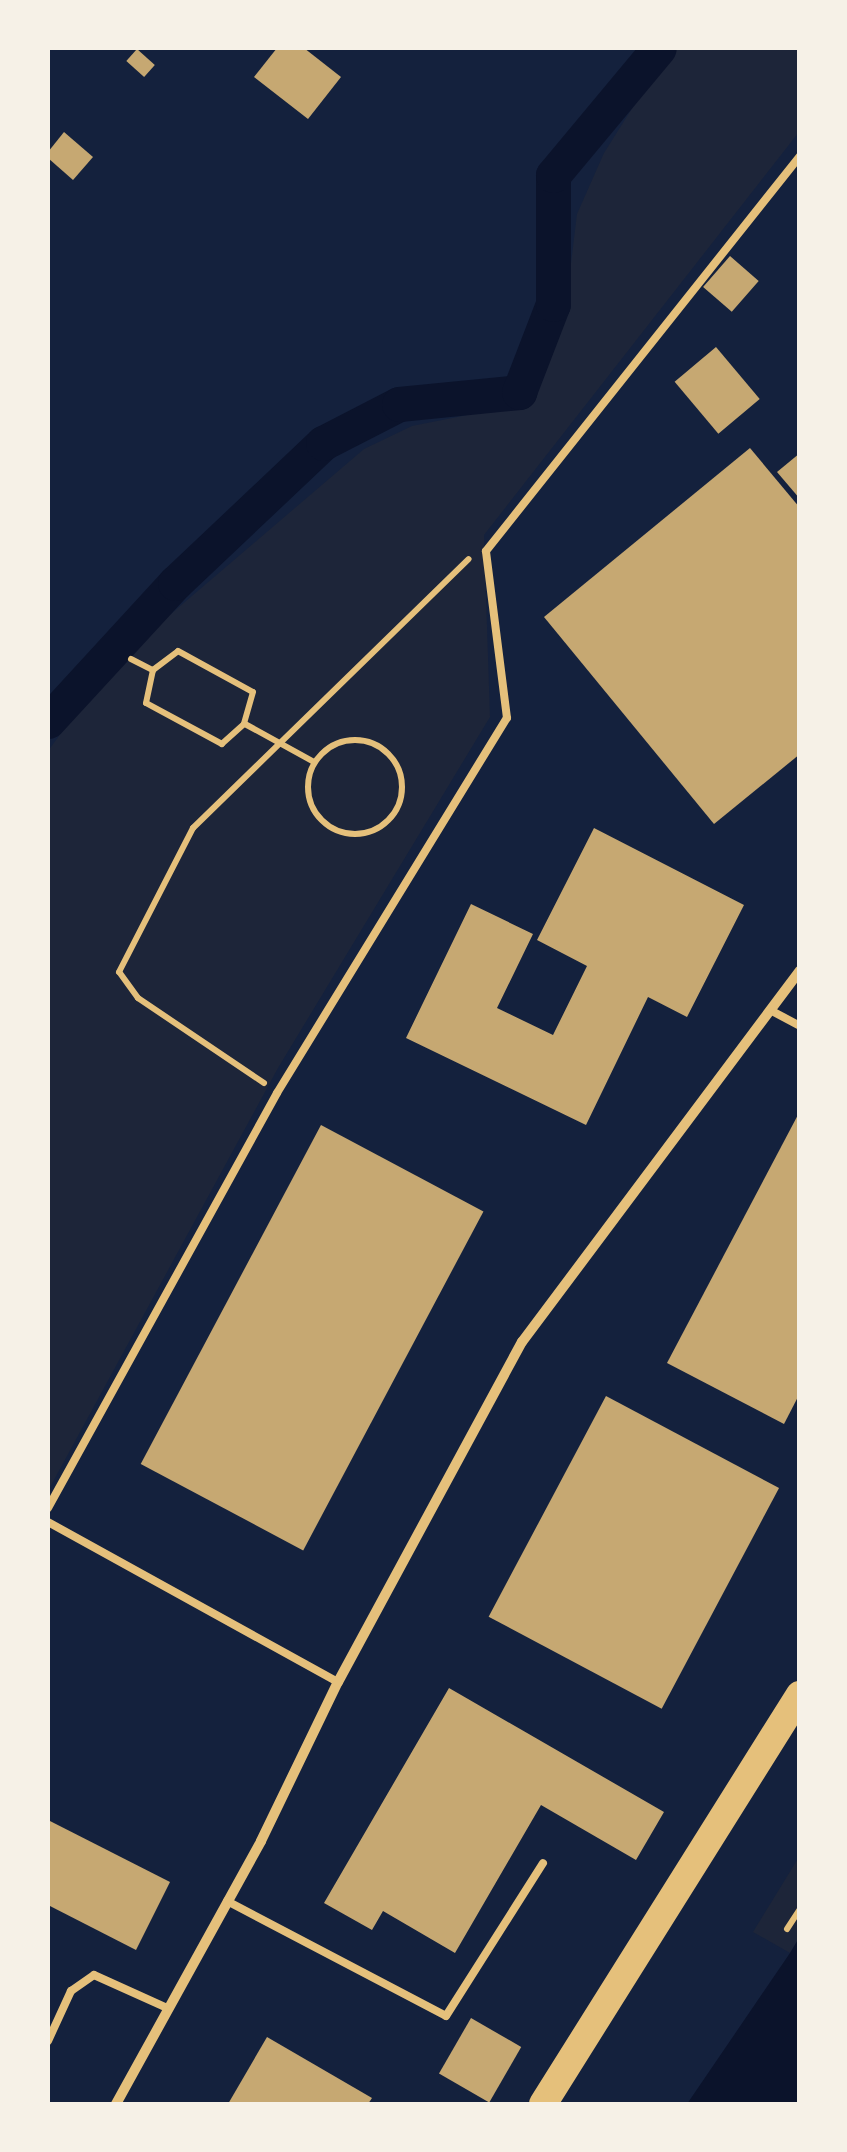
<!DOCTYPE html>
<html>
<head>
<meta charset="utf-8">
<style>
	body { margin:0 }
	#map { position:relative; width:847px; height:2152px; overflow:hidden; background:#14213d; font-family:Cabin,sans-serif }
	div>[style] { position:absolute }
	.green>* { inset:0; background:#1d2539 }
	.water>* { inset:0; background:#0b132b }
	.canal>* { height:35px; margin:-17.5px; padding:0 17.5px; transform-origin:17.5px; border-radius:17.5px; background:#0b132b }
	.building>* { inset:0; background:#c6a872; transform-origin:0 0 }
	.path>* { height:6px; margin:-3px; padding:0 3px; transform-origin:3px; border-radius:3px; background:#e5c07b }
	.path>.ring { margin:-3px; padding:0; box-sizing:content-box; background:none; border:6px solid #e5c07b; border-radius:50% }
	.service>* { height:8px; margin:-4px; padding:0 4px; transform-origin:4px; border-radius:4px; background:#e5c07b }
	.minor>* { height:10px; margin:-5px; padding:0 5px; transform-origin:5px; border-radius:5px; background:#e5c07b }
	.trunk>* { height:28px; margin:-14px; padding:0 14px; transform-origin:14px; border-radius:14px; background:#e5c07b }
	span { translate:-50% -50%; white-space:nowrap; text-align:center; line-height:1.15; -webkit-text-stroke:10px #f6f1e7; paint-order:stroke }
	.frame { position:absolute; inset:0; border:50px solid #f6f1e7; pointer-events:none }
</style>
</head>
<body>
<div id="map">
	<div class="green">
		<i style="clip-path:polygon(670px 48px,799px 48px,799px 132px,484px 535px,490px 717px,278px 1068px,48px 1491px,48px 751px,110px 666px,364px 449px,412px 426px,532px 402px,565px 313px,577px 214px,604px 153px)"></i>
		<i style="clip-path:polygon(799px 1857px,799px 1938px,790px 1953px,753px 1932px)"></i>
	</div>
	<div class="water">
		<i style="clip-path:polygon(799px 1938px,799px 2104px,687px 2104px,790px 1953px)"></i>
	</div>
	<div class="canal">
		<i style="left:48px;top:721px;width:188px;rotate:-47.4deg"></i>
		<i style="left:175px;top:583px;width:204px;rotate:-43.4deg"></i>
		<i style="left:323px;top:443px;width:85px;rotate:-27.2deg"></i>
		<i style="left:399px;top:404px;width:121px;rotate:-5.7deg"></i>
		<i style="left:519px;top:392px;width:94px;rotate:-68.9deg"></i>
		<i style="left:553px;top:304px;width:129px;rotate:-90deg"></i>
		<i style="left:553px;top:175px;width:165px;rotate:-50.2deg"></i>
	</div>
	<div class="building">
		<i style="clip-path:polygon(277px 48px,304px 48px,341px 77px,308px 119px,254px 77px)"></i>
		<i style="left:137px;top:49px;width:24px;height:16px;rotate:42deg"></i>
		<i style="clip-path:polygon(64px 132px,93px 157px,73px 180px,48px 158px,48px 152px)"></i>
		<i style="left:730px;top:256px;width:38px;height:41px;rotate:41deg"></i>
		<i style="left:716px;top:347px;width:68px;height:54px;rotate:50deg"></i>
		<i style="clip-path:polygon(750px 448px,800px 508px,800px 754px,714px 824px,544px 617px)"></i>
		<i style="clip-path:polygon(800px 453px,800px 499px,777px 472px)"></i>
		<i style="clip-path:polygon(594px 828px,744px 905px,687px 1017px,648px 997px,586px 1125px,406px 1038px,471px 904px,533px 934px,497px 1008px,553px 1035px,587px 966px,537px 940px)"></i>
		<i style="clip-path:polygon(800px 1111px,800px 1393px,784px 1424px,667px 1363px)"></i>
		<i style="left:321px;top:1125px;width:184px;height:384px;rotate:28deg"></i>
		<i style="left:606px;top:1396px;width:196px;height:250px;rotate:28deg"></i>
		<i style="clip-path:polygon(449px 1688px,664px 1812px,636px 1860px,541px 1805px,455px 1953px,383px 1911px,372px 1930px,324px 1903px)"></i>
		<i style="clip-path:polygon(48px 1820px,170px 1882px,136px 1950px,48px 1905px)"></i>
		<i style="left:471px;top:2018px;width:58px;height:64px;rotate:30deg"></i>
		<i style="clip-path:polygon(267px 2037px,372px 2098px,368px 2104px,228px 2104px)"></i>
	</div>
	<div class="path">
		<i style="left:178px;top:651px;width:85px;rotate:28.7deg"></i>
		<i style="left:253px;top:692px;width:33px;rotate:106deg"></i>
		<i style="left:244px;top:724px;width:30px;rotate:138deg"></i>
		<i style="left:222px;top:744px;width:86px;rotate:-151.7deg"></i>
		<i style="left:146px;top:703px;width:34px;rotate:-78deg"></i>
		<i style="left:153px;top:670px;width:31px;rotate:-37deg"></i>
		<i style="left:131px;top:659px;width:25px;rotate:27deg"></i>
		<i style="left:245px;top:724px;width:79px;rotate:28.8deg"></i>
		<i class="ring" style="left:308px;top:740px;width:88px;height:88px"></i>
		<i style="left:264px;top:1083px;width:152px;rotate:-146deg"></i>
		<i style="left:138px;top:998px;width:32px;rotate:-126deg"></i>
		<i style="left:119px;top:972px;width:162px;rotate:-62.8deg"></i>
		<i style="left:193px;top:828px;width:385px;rotate:-44.3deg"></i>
		<i style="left:787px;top:1929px;width:24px;rotate:-57deg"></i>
	</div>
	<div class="service">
		<i style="left:770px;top:1010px;width:34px;rotate:28deg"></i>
		<i style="left:48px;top:1508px;width:474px;rotate:-61.1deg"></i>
		<i style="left:277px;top:1093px;width:440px;rotate:-58.5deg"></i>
		<i style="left:507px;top:718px;width:168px;rotate:-97.2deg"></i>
		<i style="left:486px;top:551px;width:505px;rotate:-51.52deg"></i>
		<i style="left:48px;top:1522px;width:331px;rotate:28.9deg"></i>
		<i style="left:227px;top:1901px;width:247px;rotate:27.7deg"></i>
		<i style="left:446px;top:2016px;width:181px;rotate:-57.6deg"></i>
		<i style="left:48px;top:2041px;width:55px;rotate:-65.3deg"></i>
		<i style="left:71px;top:1991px;width:28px;rotate:-35deg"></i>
		<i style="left:94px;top:1975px;width:80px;rotate:24.3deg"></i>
	</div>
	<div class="minor">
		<i style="left:116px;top:2104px;width:300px;rotate:-61.1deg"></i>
		<i style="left:261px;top:1841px;width:177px;rotate:-64.2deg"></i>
		<i style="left:338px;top:1682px;width:387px;rotate:-61.6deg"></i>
		<i style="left:522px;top:1342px;width:464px;rotate:-53.2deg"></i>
	</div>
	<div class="trunk">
		<i style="left:543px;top:2104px;width:483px;rotate:-57.9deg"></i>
	</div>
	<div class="frame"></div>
</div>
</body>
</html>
